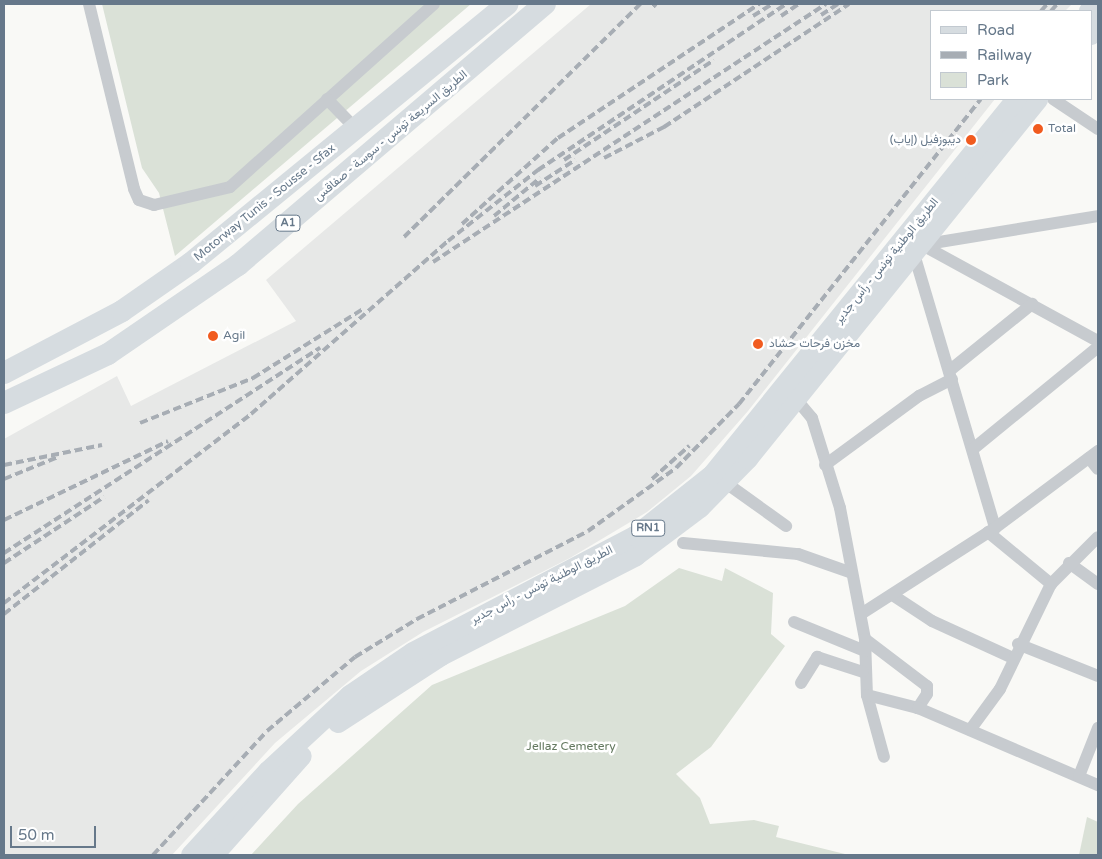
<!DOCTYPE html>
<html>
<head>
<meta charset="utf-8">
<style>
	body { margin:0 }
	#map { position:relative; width:1102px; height:859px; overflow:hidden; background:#f9f9f6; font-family:"Varela Round",Vazirmatn,sans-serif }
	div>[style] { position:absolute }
	.built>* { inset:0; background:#e7e8e7 }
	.green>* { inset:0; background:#dae1d7 }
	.street>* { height:12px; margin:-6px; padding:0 6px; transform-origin:6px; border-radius:6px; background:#c7cbcf }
	.primary>* { height:20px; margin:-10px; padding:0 10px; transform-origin:10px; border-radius:10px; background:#d6dce0 }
	.highway>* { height:22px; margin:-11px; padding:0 11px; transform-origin:11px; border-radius:11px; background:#d6dce0 }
	.rail>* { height:4px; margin-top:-2px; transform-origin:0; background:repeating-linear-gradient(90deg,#a7adb4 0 8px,transparent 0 12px) }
	.dots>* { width:14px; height:14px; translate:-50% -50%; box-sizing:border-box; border:2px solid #fff; border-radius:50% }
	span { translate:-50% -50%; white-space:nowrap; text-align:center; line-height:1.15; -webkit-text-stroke:5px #fff; paint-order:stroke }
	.shield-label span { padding:1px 4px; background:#fff; border:1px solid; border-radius:4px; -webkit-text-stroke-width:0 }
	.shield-label { font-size:11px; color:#66788a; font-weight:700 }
	.poi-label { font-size:12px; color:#66788a }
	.left { translate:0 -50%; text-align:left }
	.right { translate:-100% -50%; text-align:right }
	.street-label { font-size:12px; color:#66788a }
	.park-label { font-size:12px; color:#657a61 }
	.frame { position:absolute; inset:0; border:5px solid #66788a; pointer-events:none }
	.legend { position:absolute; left:930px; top:10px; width:162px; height:90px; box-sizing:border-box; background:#fff; border:1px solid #c2c9d0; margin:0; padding:6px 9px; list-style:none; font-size:15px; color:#66788a }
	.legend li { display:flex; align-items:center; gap:10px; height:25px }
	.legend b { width:25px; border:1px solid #c2c9d0 }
	.scale { position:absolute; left:10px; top:826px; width:86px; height:22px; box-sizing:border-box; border:2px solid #66788a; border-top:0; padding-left:6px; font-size:15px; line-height:18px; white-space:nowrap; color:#66788a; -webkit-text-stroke:4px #fff; paint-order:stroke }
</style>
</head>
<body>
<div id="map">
	<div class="built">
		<i style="clip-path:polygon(591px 4px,1072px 4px,1065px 11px,931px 11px,931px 99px,995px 99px,748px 411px,691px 476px,647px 512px,570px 558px,423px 632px,361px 671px,275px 743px,172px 855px,4px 855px,4px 439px,117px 376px,131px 406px,296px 321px,266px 280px)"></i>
	</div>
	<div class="green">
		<i style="clip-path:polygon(102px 4px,471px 4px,175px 256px,159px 193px,142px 168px)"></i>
		<i style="clip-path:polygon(679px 568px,722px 581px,725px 568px,773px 593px,771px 634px,785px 646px,711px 747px,676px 774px,700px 798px,710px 824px,754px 820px,779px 826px,776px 837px,849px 855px,251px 855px,298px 804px,432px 685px,625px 606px)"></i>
		<i style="clip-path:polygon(1087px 817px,1098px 822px,1098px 855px,1079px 855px)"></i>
	</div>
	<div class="street">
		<i style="left:89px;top:4px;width:190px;rotate:76.3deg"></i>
		<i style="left:134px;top:189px;width:12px;rotate:66deg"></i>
		<i style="left:139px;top:200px;width:16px;rotate:18deg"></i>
		<i style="left:154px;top:205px;width:78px;rotate:-13.3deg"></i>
		<i style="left:230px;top:187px;width:274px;rotate:-41.9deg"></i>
		<i style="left:327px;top:99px;width:40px;rotate:46deg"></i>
		<i style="left:1053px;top:99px;width:54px;rotate:33.7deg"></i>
		<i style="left:915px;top:241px;width:209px;rotate:28.7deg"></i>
		<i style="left:921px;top:245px;width:179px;rotate:-9.3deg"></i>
		<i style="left:914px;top:254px;width:286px;rotate:73.5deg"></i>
		<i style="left:949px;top:371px;width:107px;rotate:-38.9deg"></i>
		<i style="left:796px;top:399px;width:25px;rotate:50deg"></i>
		<i style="left:812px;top:418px;width:94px;rotate:72.7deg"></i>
		<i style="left:840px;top:508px;width:133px;rotate:79.2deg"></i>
		<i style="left:865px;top:639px;width:56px;rotate:88deg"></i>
		<i style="left:867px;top:695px;width:64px;rotate:74.7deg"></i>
		<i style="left:973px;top:449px;width:161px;rotate:-39.2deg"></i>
		<i style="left:1089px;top:458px;width:14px;rotate:51deg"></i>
		<i style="left:825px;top:465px;width:117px;rotate:-36.3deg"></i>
		<i style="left:919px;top:396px;width:37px;rotate:-27deg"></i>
		<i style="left:726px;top:483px;width:74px;rotate:35.6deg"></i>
		<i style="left:988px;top:532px;width:82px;rotate:39.5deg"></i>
		<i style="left:683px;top:543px;width:116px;rotate:5.5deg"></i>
		<i style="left:798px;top:554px;width:57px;rotate:19.4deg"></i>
		<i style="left:1069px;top:563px;width:36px;rotate:36deg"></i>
		<i style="left:894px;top:596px;width:45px;rotate:33.3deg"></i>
		<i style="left:932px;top:621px;width:89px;rotate:24.6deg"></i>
		<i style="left:861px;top:614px;width:159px;rotate:-32.7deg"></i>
		<i style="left:995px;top:528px;width:129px;rotate:-36.8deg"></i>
		<i style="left:794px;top:622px;width:77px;rotate:22.2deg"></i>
		<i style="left:865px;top:639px;width:78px;rotate:37.2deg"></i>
		<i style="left:927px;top:686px;width:8px;rotate:90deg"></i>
		<i style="left:927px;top:694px;width:17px;rotate:123deg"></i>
		<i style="left:1018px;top:644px;width:86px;rotate:21.8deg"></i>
		<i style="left:801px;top:683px;width:31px;rotate:-58deg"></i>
		<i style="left:817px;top:657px;width:48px;rotate:18.1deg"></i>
		<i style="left:867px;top:695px;width:53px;rotate:14.3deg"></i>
		<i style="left:918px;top:708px;width:196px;rotate:23.2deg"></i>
		<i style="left:970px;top:730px;width:51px;rotate:-53.8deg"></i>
		<i style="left:1000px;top:689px;width:117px;rotate:-64.1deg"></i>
		<i style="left:1051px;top:584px;width:66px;rotate:-45deg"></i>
		<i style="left:1079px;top:776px;width:52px;rotate:-68.4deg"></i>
	</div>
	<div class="primary">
		<i style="left:1089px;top:11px;width:9px;rotate:-49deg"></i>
		<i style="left:1091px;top:35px;width:11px;rotate:-52deg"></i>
		<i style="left:338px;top:723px;width:123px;rotate:-33deg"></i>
		<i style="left:441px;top:656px;width:219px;rotate:-27.1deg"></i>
		<i style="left:636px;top:556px;width:80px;rotate:-36.9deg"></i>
		<i style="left:700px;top:508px;width:69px;rotate:-45.6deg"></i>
		<i style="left:748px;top:459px;width:462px;rotate:-51.1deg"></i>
		<i style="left:191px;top:855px;width:114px;rotate:-47.5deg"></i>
		<i style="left:268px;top:771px;width:112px;rotate:-42.8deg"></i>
		<i style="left:350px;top:695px;width:76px;rotate:-34.3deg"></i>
		<i style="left:413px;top:652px;width:250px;rotate:-27.6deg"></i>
		<i style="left:635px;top:536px;width:98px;rotate:-38.4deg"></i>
		<i style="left:712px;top:475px;width:484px;rotate:-51deg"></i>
		<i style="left:214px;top:855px;width:132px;rotate:-48.4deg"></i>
	</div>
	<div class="highway">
		<i style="left:4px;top:373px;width:133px;rotate:-27.7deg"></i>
		<i style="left:122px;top:311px;width:84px;rotate:-34.8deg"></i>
		<i style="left:191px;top:263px;width:409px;rotate:-39.3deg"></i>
		<i style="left:4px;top:403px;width:115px;rotate:-25.2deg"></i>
		<i style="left:108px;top:354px;width:158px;rotate:-34.4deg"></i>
		<i style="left:238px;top:265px;width:403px;rotate:-40.4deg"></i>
	</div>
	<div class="rail">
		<i style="left:653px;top:7px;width:4px;rotate:-45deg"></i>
		<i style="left:1041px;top:11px;width:9px;rotate:-49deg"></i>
		<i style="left:1051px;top:11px;width:9px;rotate:-49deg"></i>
		<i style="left:821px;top:15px;width:20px;rotate:-33deg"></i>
		<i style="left:753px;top:16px;width:22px;rotate:-32deg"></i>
		<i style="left:781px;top:16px;width:22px;rotate:-34deg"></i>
		<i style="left:604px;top:158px;width:68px;rotate:-27.3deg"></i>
		<i style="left:664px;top:127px;width:222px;rotate:-33.6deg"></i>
		<i style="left:564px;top:160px;width:180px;rotate:-33.7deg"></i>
		<i style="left:535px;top:186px;width:48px;rotate:-33deg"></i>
		<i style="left:494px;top:216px;width:60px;rotate:-39.6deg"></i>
		<i style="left:462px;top:224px;width:129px;rotate:-41.9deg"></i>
		<i style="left:558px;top:138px;width:242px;rotate:-33.7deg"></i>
		<i style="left:404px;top:237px;width:332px;rotate:-44.6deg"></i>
		<i style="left:433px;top:262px;width:470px;rotate:-33.3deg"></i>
		<i style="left:140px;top:423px;width:122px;rotate:-21.7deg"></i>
		<i style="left:253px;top:378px;width:130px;rotate:-32.1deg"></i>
		<i style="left:4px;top:465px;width:100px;rotate:-11.5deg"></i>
		<i style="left:4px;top:479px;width:58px;rotate:-22.2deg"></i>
		<i style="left:652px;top:479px;width:50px;rotate:-41.7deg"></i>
		<i style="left:4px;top:520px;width:182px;rotate:-25.7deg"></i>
		<i style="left:4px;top:553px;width:377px;rotate:-33deg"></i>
		<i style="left:4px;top:563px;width:120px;rotate:-33.4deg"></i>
		<i style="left:4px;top:603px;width:311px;rotate:-37.4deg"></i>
		<i style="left:251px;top:414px;width:262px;rotate:-41.3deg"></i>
		<i style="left:448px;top:241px;width:115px;rotate:-38.3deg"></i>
		<i style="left:538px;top:170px;width:298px;rotate:-33.8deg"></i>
		<i style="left:4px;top:614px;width:184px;rotate:-38.2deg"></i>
		<i style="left:153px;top:855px;width:168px;rotate:-47.4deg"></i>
		<i style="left:267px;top:731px;width:115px;rotate:-40.1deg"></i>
		<i style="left:355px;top:657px;width:73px;rotate:-31.5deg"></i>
		<i style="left:417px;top:619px;width:192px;rotate:-27.2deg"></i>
		<i style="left:588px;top:531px;width:108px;rotate:-35.6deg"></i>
		<i style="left:676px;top:468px;width:90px;rotate:-45.5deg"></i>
		<i style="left:739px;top:404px;width:389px;rotate:-51.6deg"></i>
	</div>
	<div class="dots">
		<i style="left:1038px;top:129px;background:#f15b1f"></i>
		<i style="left:971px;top:140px;background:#f15b1f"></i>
		<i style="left:213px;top:336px;background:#f15b1f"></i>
		<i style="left:758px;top:344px;background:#f15b1f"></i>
	</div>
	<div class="shield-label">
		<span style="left:288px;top:223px">A1</span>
		<span style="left:648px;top:528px">RN1</span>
	</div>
	<div class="poi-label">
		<span class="left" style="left:1048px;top:129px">Total</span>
		<span class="right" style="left:961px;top:140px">ديبوزفيل (إياب)</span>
		<span class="left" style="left:223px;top:336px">Agil</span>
		<span class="left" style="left:769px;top:344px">مخزن فرحات حشاد</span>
	</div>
	<div class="street-label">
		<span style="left:391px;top:136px;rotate:-40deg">الطريق السريعة تونس - سوسة - صفاقس</span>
		<span style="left:265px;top:203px;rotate:-39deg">Motorway Tunis - Sousse - Sfax</span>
		<span style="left:887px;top:261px;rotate:-51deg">الطريق الوطنية تونس - رأس جدير</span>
		<span style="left:542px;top:585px;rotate:-27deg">الطريق الوطنية تونس - رأس جدير</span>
	</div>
	<div class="park-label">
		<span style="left:571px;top:747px">Jellaz Cemetery</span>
	</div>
	<div class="frame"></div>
	<ul class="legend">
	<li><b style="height:6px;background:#d6dce0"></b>Road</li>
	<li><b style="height:6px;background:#a7adb4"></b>Railway</li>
	<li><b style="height:14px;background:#dae1d7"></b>Park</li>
	</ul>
	<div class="scale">50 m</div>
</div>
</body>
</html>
